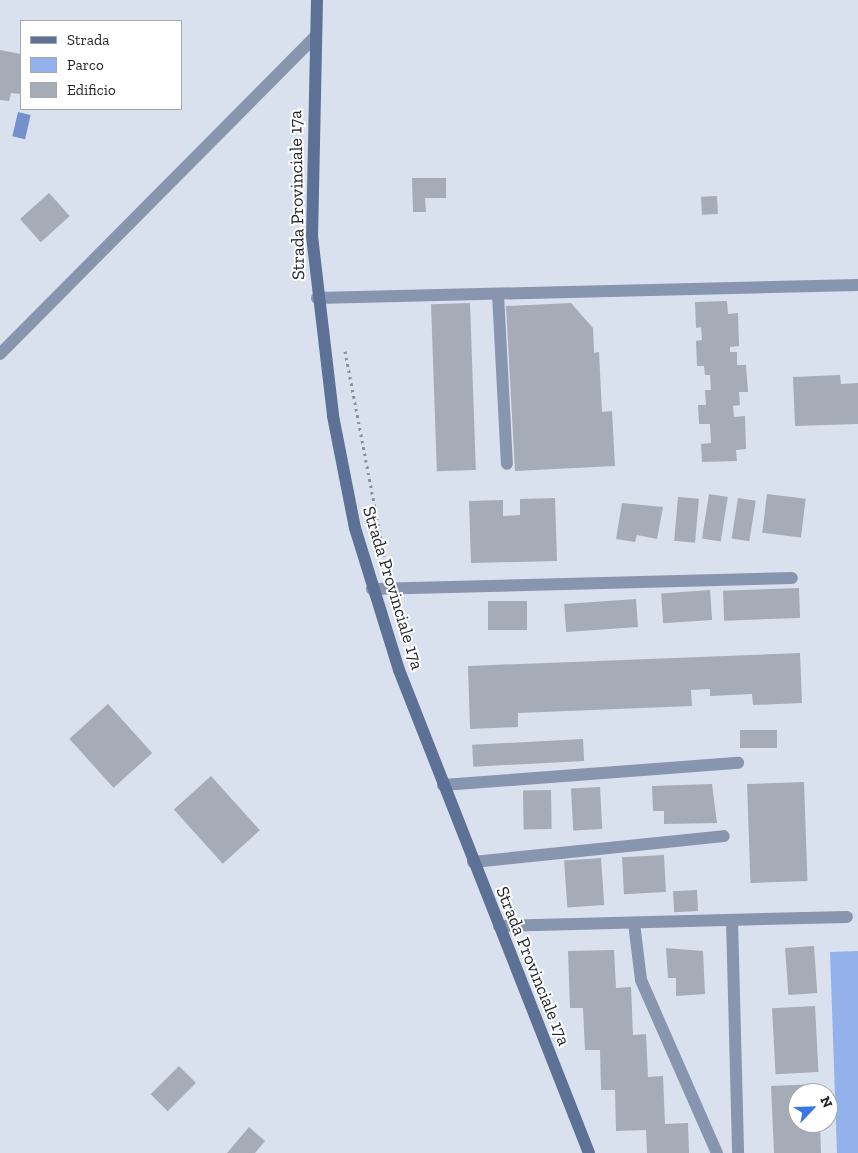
<!DOCTYPE html>
<html>
<head>
<meta charset="utf-8">
<style>
	body { margin:0 }
	#map { position:relative; width:858px; height:1153px; overflow:hidden; background:#d9e1ee; font-family:"Zilla Slab",serif }
	div>[style] { position:absolute }
	.green>* { inset:0; background:#93b2eb }
	.water>* { inset:0; background:#7392cb; transform-origin:0 0 }
	.building>* { inset:0; background:#a5acb8; transform-origin:0 0 }
	.path>* { height:3px; margin-top:-1.5px; transform-origin:0; background:repeating-linear-gradient(90deg,#8b919b 0 2.5px,transparent 0 6.5px) }
	.lane>* { height:12px; margin:-6px; padding:0 6px; transform-origin:6px; border-radius:6px; background:#8795af }
	.street>* { height:12px; margin:-6px; padding:0 6px; transform-origin:6px; border-radius:6px; background:#8795af }
	.secondary>* { height:12px; margin:-6px; padding:0 6px; transform-origin:6px; border-radius:6px; background:#5c7195 }
	span { translate:-50% -50%; white-space:nowrap; text-align:center; line-height:1.15; -webkit-text-stroke:4px #fff; paint-order:stroke }
	.street-label { font-size:18px; color:#212429 }
	.legend { position:absolute; left:20px; top:20px; width:162px; height:90px; box-sizing:border-box; background:#fff; border:1px solid #a6a7a9; margin:0; padding:6px 9px; list-style:none; font-size:15px; color:#212429 }
	.legend li { display:flex; align-items:center; gap:10px; height:25px }
	.legend b { width:25px; border:1px solid #a6a7a9 }
	.north { position:absolute; left:788px; top:1083px; width:50px; height:50px; box-sizing:border-box; background:#fff; border:1px solid #a6a7a9; border-radius:50%; rotate:66deg; font-size:14px; font-weight:700; line-height:20px; text-align:center; color:#212429 }
	.north::after { content:''; display:block; margin:auto; width:18px; height:22px; background:#3c75e5; clip-path:polygon(50% 0,100% 100%,50% 72%,0 100%) }
</style>
</head>
<body>
<div id="map">
	<div class="green">
		<i style="clip-path:polygon(858px 951px,858px 1153px,837px 1153px,830px 952px)"></i>
	</div>
	<div class="water">
		<i style="left:18px;top:112px;width:13px;height:25px;rotate:13deg"></i>
	</div>
	<div class="building">
		<i style="clip-path:polygon(0 50px,21px 54px,21px 94px,11px 93px,9px 101px,0 100px)"></i>
		<i style="clip-path:polygon(412px 178px,446px 178px,446px 198px,425px 198px,426px 212px,413px 212px)"></i>
		<i style="left:49px;top:193px;width:31px;height:39px;rotate:48deg"></i>
		<i style="left:717px;top:196px;width:18px;height:16px;rotate:87deg"></i>
		<i style="clip-path:polygon(727px 301px,728px 314px,738px 313px,739px 346px,730px 347px,730px 352px,737px 352px,737px 365px,746px 365px,748px 392px,739px 392px,740px 405px,733px 406px,734px 417px,745px 416px,746px 449px,736px 450px,737px 461px,702px 462px,701px 444px,711px 443px,710px 424px,699px 424px,698px 405px,706px 405px,705px 390px,711px 390px,710px 375px,705px 375px,704px 366px,697px 366px,696px 341px,702px 340px,701px 327px,696px 328px,695px 302px)"></i>
		<i style="left:470px;top:303px;width:167px;height:39px;rotate:88deg"></i>
		<i style="clip-path:polygon(571px 303px,593px 328px,594px 353px,599px 352px,602px 412px,612px 411px,615px 466px,515px 471px,506px 306px)"></i>
		<i style="clip-path:polygon(840px 375px,841px 384px,858px 383px,858px 424px,795px 426px,793px 377px)"></i>
		<i style="left:709px;top:494px;width:19px;height:45px;rotate:9deg"></i>
		<i style="left:767px;top:494px;width:39px;height:39px;rotate:7deg"></i>
		<i style="left:678px;top:497px;width:21px;height:44px;rotate:5deg"></i>
		<i style="clip-path:polygon(555px 498px,557px 561px,471px 563px,469px 501px,503px 500px,503px 516px,520px 515px,520px 499px)"></i>
		<i style="left:738px;top:498px;width:18px;height:41px;rotate:9deg"></i>
		<i style="clip-path:polygon(622px 503px,663px 507px,657px 539px,637px 535px,635px 542px,616px 539px)"></i>
		<i style="left:799px;top:588px;width:30px;height:76px;rotate:88deg"></i>
		<i style="left:710px;top:590px;width:30px;height:49px;rotate:86deg"></i>
		<i style="left:636px;top:599px;width:28px;height:72px;rotate:86deg"></i>
		<i style="left:488px;top:601px;width:39px;height:29px"></i>
		<i style="clip-path:polygon(800px 653px,802px 703px,753px 705px,752px 694px,710px 696px,710px 689px,691px 690px,692px 706px,518px 713px,518px 727px,470px 729px,468px 666px)"></i>
		<i style="left:108px;top:704px;width:66px;height:52px;rotate:48deg"></i>
		<i style="left:777px;top:730px;width:18px;height:37px;rotate:90deg"></i>
		<i style="left:583px;top:739px;width:22px;height:111px;rotate:87deg"></i>
		<i style="left:211px;top:776px;width:73px;height:50px;rotate:48deg"></i>
		<i style="left:804px;top:782px;width:99px;height:57px;rotate:88deg"></i>
		<i style="clip-path:polygon(712px 784px,717px 823px,664px 824px,664px 811px,653px 811px,652px 786px)"></i>
		<i style="left:600px;top:787px;width:42px;height:29px;rotate:87deg"></i>
		<i style="left:551px;top:790px;width:39px;height:28px;rotate:89deg"></i>
		<i style="left:664px;top:855px;width:37px;height:42px;rotate:87deg"></i>
		<i style="left:601px;top:858px;width:47px;height:37px;rotate:86deg"></i>
		<i style="left:697px;top:890px;width:21px;height:24px;rotate:87deg"></i>
		<i style="left:814px;top:946px;width:47px;height:29px;rotate:86deg"></i>
		<i style="clip-path:polygon(666px 948px,703px 951px,705px 994px,676px 996px,676px 978px,668px 978px)"></i>
		<i style="clip-path:polygon(614px 950px,616px 988px,631px 987px,633px 1035px,646px 1034px,648px 1077px,663px 1076px,665px 1124px,688px 1123px,689px 1153px,647px 1153px,646px 1130px,616px 1131px,615px 1090px,601px 1090px,600px 1050px,585px 1050px,583px 1008px,570px 1008px,568px 951px)"></i>
		<i style="left:815px;top:1006px;width:66px;height:43px;rotate:87deg"></i>
		<i style="left:179px;top:1066px;width:24px;height:40px;rotate:45deg"></i>
		<i style="clip-path:polygon(818px 1084px,819px 1093px,798px 1093px,798px 1123px,820px 1123px,821px 1153px,774px 1153px,771px 1086px)"></i>
		<i style="clip-path:polygon(249px 1127px,265px 1141px,255px 1153px,227px 1153px)"></i>
	</div>
	<div class="path">
		<i style="left:345px;top:351px;width:209px;rotate:79.2deg"></i>
	</div>
	<div class="lane">
		<i style="left:732px;top:920px;width:233px;rotate:88.5deg"></i>
		<i style="left:634px;top:923px;width:57px;rotate:83deg"></i>
		<i style="left:641px;top:980px;width:189px;rotate:66.3deg"></i>
		<i style="left:499px;top:926px;width:348px;rotate:-1.5deg"></i>
	</div>
	<div class="street">
		<i style="left:498px;top:294px;width:170px;rotate:87deg"></i>
		<i style="left:317px;top:298px;width:541px;rotate:-1.38deg"></i>
		<i style="left:0;top:354px;width:447px;rotate:-45.2deg"></i>
		<i style="left:372px;top:589px;width:420px;rotate:-1.5deg"></i>
		<i style="left:443px;top:785px;width:296px;rotate:-4.3deg"></i>
		<i style="left:473px;top:862px;width:252px;rotate:-5.9deg"></i>
	</div>
	<div class="secondary">
		<i style="left:317px;top:0;width:236px;rotate:91.2deg"></i>
		<i style="left:312px;top:236px;width:181px;rotate:83.3deg"></i>
		<i style="left:333px;top:416px;width:114px;rotate:78.9deg"></i>
		<i style="left:355px;top:528px;width:149px;rotate:72.8deg"></i>
		<i style="left:399px;top:670px;width:519px;rotate:68.53deg"></i>
	</div>
	<div class="street-label">
		<span style="left:297px;top:195px;rotate:-91deg">Strada Provinciale 17a</span>
		<span style="left:393px;top:588px;rotate:73deg">Strada Provinciale 17a</span>
		<span style="left:533px;top:966px;rotate:68deg">Strada Provinciale 17a</span>
	</div>
	<ul class="legend">
	<li><b style="height:6px;background:#5c7195"></b>Strada</li>
	<li><b style="height:14px;background:#93b2eb"></b>Parco</li>
	<li><b style="height:14px;background:#a5acb8"></b>Edificio</li>
	</ul>
	<div class="north">N</div>
</div>
</body>
</html>
